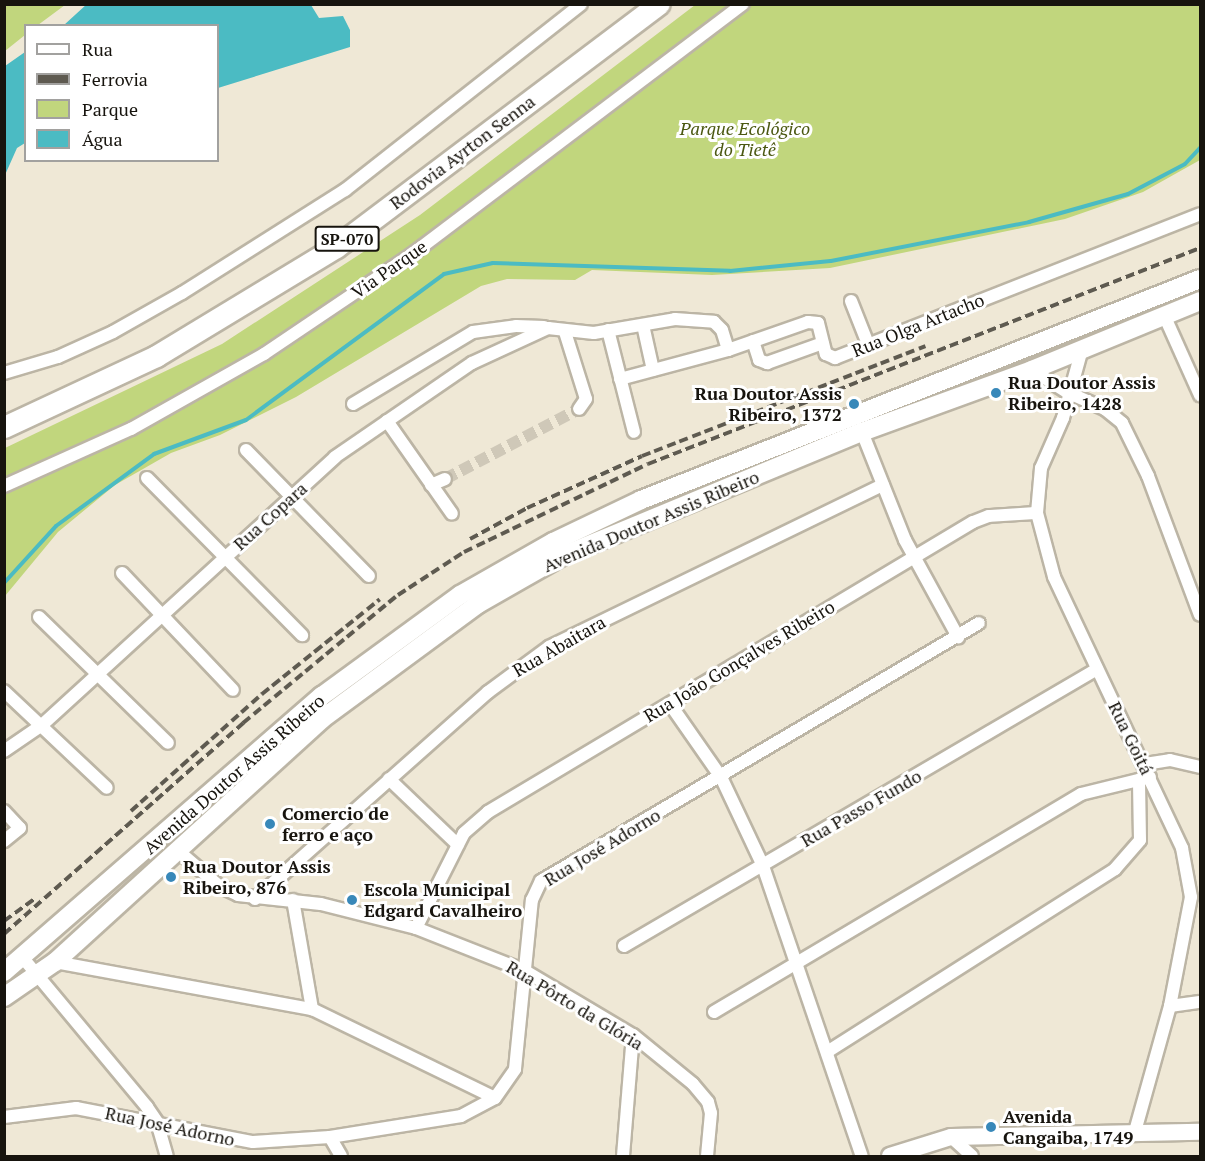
<!DOCTYPE html>
<html>
<head>
<meta charset="utf-8">
<style>
	body { margin:0 }
	#map { position:relative; width:1205px; height:1161px; overflow:hidden; background:#efe8d6; font-family:"PT Serif",serif }
	div>[style] { position:absolute }
	.green>* { inset:0; background:#c1d67d }
	.water>* { inset:0; background:#4bbbc3 }
	.stream>* { height:4px; margin:-2px; padding:0 2px; transform-origin:2px; border-radius:2px; background:#4bbbc3 }
	.street-tunnel>* { height:12px; margin-top:-6px; transform-origin:0; background:repeating-linear-gradient(90deg,#cfc8b8 0 12px,transparent 0 18px) }
	.roads { filter:drop-shadow(2px 0 #bcb5a5) drop-shadow(-2px 0 #bcb5a5) drop-shadow(0 2px #bcb5a5) drop-shadow(0 -2px #bcb5a5) }
	.street>* { height:12px; margin:-6px; padding:0 6px; transform-origin:6px; border-radius:6px; background:#fff }
	.secondary>* { height:16px; margin:-8px; padding:0 8px; transform-origin:8px; border-radius:8px; background:#fff }
	.primary>* { height:18px; margin:-9px; padding:0 9px; transform-origin:9px; border-radius:9px; background:#fff }
	.highway>* { height:21px; margin:-10.5px; padding:0 10.5px; transform-origin:10.5px; border-radius:10.5px; background:#fff }
	.rail>* { height:4px; margin-top:-2px; transform-origin:0; background:repeating-linear-gradient(90deg,#5e5a50 0 9px,transparent 0 13.5px) }
	.dots>* { width:16px; height:16px; translate:-50% -50%; box-sizing:border-box; border:3px solid #fff; border-radius:50% }
	span { translate:-50% -50%; white-space:nowrap; text-align:center; line-height:1.15; -webkit-text-stroke:6px #fff; paint-order:stroke }
	.shield-label span { padding:2px 4px; background:#fff; border:2px solid; border-radius:4px; -webkit-text-stroke-width:0 }
	.shield-label { font-size:16px; color:#17140e; font-weight:700 }
	.park-label { font-size:18px; color:#4b5811; font-style:italic }
	.street-label { font-size:18px; color:#17140e }
	.poi-label { font-size:18px; color:#17140e; font-weight:700 }
	.left { translate:0 -50%; text-align:left }
	.right { translate:-100% -50%; text-align:right }
	.frame { position:absolute; inset:0; border:6px solid #17140e; pointer-events:none }
	.legend { position:absolute; left:24px; top:24px; width:195px; height:138px; box-sizing:border-box; background:#fff; border:2px solid #a2a19f; margin:0; padding:8px 10px; list-style:none; font-size:18px; color:#17140e }
	.legend li { display:flex; align-items:center; gap:12px; height:30px }
	.legend b { width:30px; border:2px solid #a2a19f }
</style>
</head>
<body>
<div id="map">
	<div class="green">
		<i style="clip-path:polygon(5px 4px,65px 4px,65px 5px,38px 25px,26px 26px,25px 35px,5px 51px)"></i>
		<i style="clip-path:polygon(695px 5px,1200px 5px,1200px 160px,1143px 192px,1065px 219px,830px 268px,712px 275px,592px 270px,575px 280px,507px 279px,481px 286px,296px 397px,220px 435px,171px 453px,115px 485px,58px 532px,5px 596px,5px 448px,222px 344px,420px 215px)"></i>
	</div>
	<div class="water">
		<i style="clip-path:polygon(87px 4px,311px 5px,319px 18px,343px 16px,350px 30px,350px 47px,218px 88px,218px 26px,64px 25px)"></i>
		<i style="clip-path:polygon(25px 52px,25px 143px,17px 148px,5px 175px,5px 66px)"></i>
	</div>
	<div class="stream">
		<i style="left:4px;top:583px;width:77px;rotate:-47.6deg"></i>
		<i style="left:56px;top:526px;width:122px;rotate:-36.3deg"></i>
		<i style="left:154px;top:454px;width:98px;rotate:-20.3deg"></i>
		<i style="left:246px;top:420px;width:246px;rotate:-36.4deg"></i>
		<i style="left:444px;top:274px;width:50px;rotate:-12.7deg"></i>
		<i style="left:493px;top:263px;width:237px;rotate:1.9deg"></i>
		<i style="left:730px;top:271px;width:101px;rotate:-5.7deg"></i>
		<i style="left:831px;top:261px;width:202px;rotate:-11.1deg"></i>
		<i style="left:1029px;top:222px;width:103px;rotate:-15.8deg"></i>
		<i style="left:1128px;top:194px;width:64px;rotate:-27.8deg"></i>
		<i style="left:1185px;top:164px;width:22px;rotate:-47deg"></i>
	</div>
	<div class="street-tunnel">
		<i style="left:445px;top:479px;width:151px;rotate:-27.6deg"></i>
	</div>
	<div class="roads">
		<div class="street">
			<i style="left:851px;top:301px;width:46px;rotate:68.4deg"></i>
			<i style="left:1164px;top:315px;width:88px;rotate:65.8deg"></i>
			<i style="left:643px;top:325px;width:46px;rotate:77.5deg"></i>
			<i style="left:608px;top:330px;width:105px;rotate:75.7deg"></i>
			<i style="left:565px;top:332px;width:70px;rotate:72.6deg"></i>
			<i style="left:586px;top:399px;width:12px;rotate:125deg"></i>
			<i style="left:753px;top:341px;width:20px;rotate:72deg"></i>
			<i style="left:759px;top:360px;width:9px;rotate:21deg"></i>
			<i style="left:767px;top:363px;width:59px;rotate:-19.7deg"></i>
			<i style="left:1082px;top:349px;width:72px;rotate:105.4deg"></i>
			<i style="left:1063px;top:418px;width:55px;rotate:113.7deg"></i>
			<i style="left:1041px;top:468px;width:45px;rotate:95.1deg"></i>
			<i style="left:1037px;top:513px;width:66px;rotate:75.1deg"></i>
			<i style="left:1054px;top:577px;width:300px;rotate:64.7deg"></i>
			<i style="left:1182px;top:848px;width:50px;rotate:79.6deg"></i>
			<i style="left:1191px;top:897px;width:111px;rotate:100.9deg"></i>
			<i style="left:1170px;top:1006px;width:134px;rotate:105.6deg"></i>
			<i style="left:1032px;top:370px;width:41px;rotate:32.2deg"></i>
			<i style="left:1067px;top:392px;width:42px;rotate:24.1deg"></i>
			<i style="left:1105px;top:409px;width:22px;rotate:39deg"></i>
			<i style="left:1122px;top:423px;width:59px;rotate:63.9deg"></i>
			<i style="left:1148px;top:476px;width:148px;rotate:69.5deg"></i>
			<i style="left:4px;top:373px;width:56px;rotate:-16.5deg"></i>
			<i style="left:58px;top:357px;width:60px;rotate:-24.4deg"></i>
			<i style="left:113px;top:332px;width:79px;rotate:-29.5deg"></i>
			<i style="left:182px;top:293px;width:193px;rotate:-32.3deg"></i>
			<i style="left:345px;top:190px;width:300px;rotate:-38.2deg"></i>
			<i style="left:620px;top:379px;width:112px;rotate:-15deg"></i>
			<i style="left:728px;top:350px;width:85px;rotate:-19.3deg"></i>
			<i style="left:808px;top:322px;width:10px;rotate:6deg"></i>
			<i style="left:818px;top:323px;width:32px;rotate:76deg"></i>
			<i style="left:826px;top:354px;width:10px;rotate:24deg"></i>
			<i style="left:835px;top:358px;width:392px;rotate:-21.5deg"></i>
			<i style="left:353px;top:404px;width:140px;rotate:-31deg"></i>
			<i style="left:473px;top:332px;width:43px;rotate:-7.9deg"></i>
			<i style="left:516px;top:326px;width:28px;rotate:2deg"></i>
			<i style="left:387px;top:421px;width:113px;rotate:55deg"></i>
			<i style="left:862px;top:432px;width:116px;rotate:68.3deg"></i>
			<i style="left:905px;top:540px;width:111px;rotate:61.3deg"></i>
			<i style="left:246px;top:450px;width:176px;rotate:45.7deg"></i>
			<i style="left:147px;top:478px;width:221px;rotate:45.4deg"></i>
			<i style="left:431px;top:485px;width:15px;rotate:-23deg"></i>
			<i style="left:4px;top:486px;width:139px;rotate:-24.2deg"></i>
			<i style="left:131px;top:429px;width:153px;rotate:-29.4deg"></i>
			<i style="left:264px;top:354px;width:177px;rotate:-34deg"></i>
			<i style="left:411px;top:255px;width:416px;rotate:-37.1deg"></i>
			<i style="left:122px;top:573px;width:161px;rotate:46.5deg"></i>
			<i style="left:39px;top:617px;width:180px;rotate:44.3deg"></i>
			<i style="left:4px;top:691px;width:141px;rotate:43.3deg"></i>
			<i style="left:670px;top:704px;width:89px;rotate:55.1deg"></i>
			<i style="left:721px;top:777px;width:98px;rotate:64.7deg"></i>
			<i style="left:763px;top:866px;width:306px;rotate:71.2deg"></i>
			<i style="left:4px;top:751px;width:46px;rotate:-34.4deg"></i>
			<i style="left:42px;top:725px;width:397px;rotate:-42.4deg"></i>
			<i style="left:335px;top:457px;width:166px;rotate:-34.5deg"></i>
			<i style="left:472px;top:363px;width:84px;rotate:-24.7deg"></i>
			<i style="left:548px;top:328px;width:46px;rotate:6.2deg"></i>
			<i style="left:594px;top:333px;width:82px;rotate:-9.8deg"></i>
			<i style="left:675px;top:319px;width:39px;rotate:4deg"></i>
			<i style="left:714px;top:322px;width:11px;rotate:45deg"></i>
			<i style="left:722px;top:330px;width:21px;rotate:73deg"></i>
			<i style="left:1145px;top:764px;width:25px;rotate:-9deg"></i>
			<i style="left:1170px;top:760px;width:31px;rotate:13deg"></i>
			<i style="left:389px;top:779px;width:95px;rotate:43.7deg"></i>
			<i style="left:4px;top:811px;width:23px;rotate:47deg"></i>
			<i style="left:20px;top:828px;width:21px;rotate:141deg"></i>
			<i style="left:176px;top:849px;width:57px;rotate:40.7deg"></i>
			<i style="left:219px;top:886px;width:21px;rotate:25deg"></i>
			<i style="left:238px;top:895px;width:83px;rotate:6.2deg"></i>
			<i style="left:321px;top:904px;width:98px;rotate:14.2deg"></i>
			<i style="left:416px;top:928px;width:117px;rotate:21.5deg"></i>
			<i style="left:525px;top:971px;width:126px;rotate:30.7deg"></i>
			<i style="left:633px;top:1035px;width:77px;rotate:39.2deg"></i>
			<i style="left:693px;top:1084px;width:23px;rotate:50deg"></i>
			<i style="left:708px;top:1102px;width:11px;rotate:75deg"></i>
			<i style="left:711px;top:1113px;width:43px;rotate:95.3deg"></i>
			<i style="left:255px;top:899px;width:312px;rotate:-41.6deg"></i>
			<i style="left:488px;top:692px;width:76px;rotate:-36.4deg"></i>
			<i style="left:549px;top:647px;width:371px;rotate:-25.9deg"></i>
			<i style="left:293px;top:900px;width:111px;rotate:80.1deg"></i>
			<i style="left:416px;top:928px;width:106px;rotate:-63.2deg"></i>
			<i style="left:464px;top:833px;width:32px;rotate:-41deg"></i>
			<i style="left:488px;top:812px;width:565px;rotate:-30.88deg"></i>
			<i style="left:973px;top:522px;width:17px;rotate:-21deg"></i>
			<i style="left:989px;top:516px;width:48px;rotate:-3.6deg"></i>
			<i style="left:624px;top:946px;width:548px;rotate:-30.35deg"></i>
			<i style="left:23px;top:958px;width:194px;rotate:50.2deg"></i>
			<i style="left:147px;top:1107px;width:18px;rotate:56deg"></i>
			<i style="left:157px;top:1122px;width:35px;rotate:74deg"></i>
			<i style="left:55px;top:962px;width:261px;rotate:10.4deg"></i>
			<i style="left:312px;top:1009px;width:203px;rotate:25.9deg"></i>
			<i style="left:1170px;top:1006px;width:30px;rotate:-8deg"></i>
			<i style="left:714px;top:1012px;width:427px;rotate:-30.7deg"></i>
			<i style="left:1081px;top:794px;width:71px;rotate:-13.8deg"></i>
			<i style="left:827px;top:1052px;width:341px;rotate:-32.4deg"></i>
			<i style="left:1115px;top:869px;width:38px;rotate:-49deg"></i>
			<i style="left:1140px;top:840px;width:60px;rotate:-91deg"></i>
			<i style="left:4px;top:1117px;width:73px;rotate:-7.1deg"></i>
			<i style="left:76px;top:1108px;width:180px;rotate:10.9deg"></i>
			<i style="left:253px;top:1142px;width:77px;rotate:-3.7deg"></i>
			<i style="left:330px;top:1137px;width:133px;rotate:-9.1deg"></i>
			<i style="left:461px;top:1116px;width:38px;rotate:-28deg"></i>
			<i style="left:495px;top:1098px;width:35px;rotate:-55deg"></i>
			<i style="left:515px;top:1069px;width:170px;rotate:-84.3deg"></i>
			<i style="left:532px;top:900px;width:21px;rotate:-65deg"></i>
			<i style="left:541px;top:881px;width:508px;rotate:-30.5deg"></i>
			<i style="left:330px;top:1137px;width:22px;rotate:60deg"></i>
			<i style="left:951px;top:1137px;width:28px;rotate:42deg"></i>
			<i style="left:623px;top:1156px;width:121px;rotate:-85.3deg"></i>
		</div>
		<div class="secondary">
			<i style="left:890px;top:1156px;width:64px;rotate:-17.3deg"></i>
			<i style="left:951px;top:1137px;width:249px;rotate:-1.2deg"></i>
		</div>
		<div class="primary">
			<i style="left:4px;top:972px;width:421px;rotate:-41deg"></i>
			<i style="left:322px;top:696px;width:171px;rotate:-36.2deg"></i>
			<i style="left:460px;top:595px;width:107px;rotate:-29.7deg"></i>
			<i style="left:553px;top:542px;width:98px;rotate:-25.5deg"></i>
			<i style="left:641px;top:500px;width:601px;rotate:-21.57deg"></i>
			<i style="left:4px;top:997px;width:62px;rotate:-34.5deg"></i>
			<i style="left:55px;top:962px;width:361px;rotate:-42.3deg"></i>
			<i style="left:322px;top:719px;width:194px;rotate:-36.4deg"></i>
			<i style="left:478px;top:604px;width:97px;rotate:-29.7deg"></i>
			<i style="left:562px;top:556px;width:325px;rotate:-22.5deg"></i>
			<i style="left:862px;top:432px;width:181px;rotate:-20deg"></i>
			<i style="left:1032px;top:370px;width:182px;rotate:-22.3deg"></i>
		</div>
		<div class="highway">
			<i style="left:4px;top:427px;width:168px;rotate:-25deg"></i>
			<i style="left:156px;top:356px;width:210px;rotate:-31.2deg"></i>
			<i style="left:336px;top:247px;width:404px;rotate:-37deg"></i>
		</div>
	</div>
	<div class="rail">
		<i style="left:470px;top:539px;width:65px;rotate:-28.5deg"></i>
		<i style="left:527px;top:508px;width:126px;rotate:-24.3deg"></i>
		<i style="left:642px;top:456px;width:304px;rotate:-21.2deg"></i>
		<i style="left:131px;top:811px;width:176px;rotate:-41.8deg"></i>
		<i style="left:262px;top:694px;width:151px;rotate:-38.8deg"></i>
		<i style="left:4px;top:921px;width:39px;rotate:-36deg"></i>
		<i style="left:4px;top:934px;width:319px;rotate:-41.4deg"></i>
		<i style="left:243px;top:723px;width:201px;rotate:-39.6deg"></i>
		<i style="left:398px;top:595px;width:79px;rotate:-33.1deg"></i>
		<i style="left:464px;top:552px;width:204px;rotate:-25.6deg"></i>
		<i style="left:648px;top:464px;width:593px;rotate:-21.37deg"></i>
	</div>
	<div class="dots">
		<i style="left:996px;top:393px;background:#3888b9"></i>
		<i style="left:854px;top:404px;background:#3888b9"></i>
		<i style="left:270px;top:824px;background:#3888b9"></i>
		<i style="left:171px;top:877px;background:#3888b9"></i>
		<i style="left:352px;top:900px;background:#3888b9"></i>
		<i style="left:991px;top:1127px;background:#3888b9"></i>
	</div>
	<div class="shield-label">
		<span style="left:347px;top:239px">SP-070</span>
	</div>
	<div class="park-label">
		<span style="left:745px;top:139px">Parque Ecológico<br>do Tietê</span>
	</div>
	<div class="street-label">
		<span style="left:462px;top:152px;rotate:-37deg">Rodovia Ayrton Senna</span>
		<span style="left:389px;top:269px;rotate:-35deg">Via Parque</span>
		<span style="left:918px;top:325px;rotate:-22deg">Rua Olga Artacho</span>
		<span style="left:270px;top:516px;rotate:-42deg">Rua Copara</span>
		<span style="left:651px;top:521px;rotate:-23deg">Avenida Doutor Assis Ribeiro</span>
		<span style="left:559px;top:646px;rotate:-30deg">Rua Abaitara</span>
		<span style="left:739px;top:661px;rotate:-31deg">Rua João Gonçalves Ribeiro</span>
		<span style="left:1131px;top:738px;rotate:64deg">Rua Goitá</span>
		<span style="left:234px;top:774px;rotate:-41deg">Avenida Doutor Assis Ribeiro</span>
		<span style="left:861px;top:808px;rotate:-30deg">Rua Passo Fundo</span>
		<span style="left:602px;top:847px;rotate:-31deg">Rua José Adorno</span>
		<span style="left:575px;top:1005px;rotate:31deg">Rua Pôrto da Glória</span>
		<span style="left:170px;top:1126px;rotate:12deg">Rua José Adorno</span>
	</div>
	<div class="poi-label">
		<span class="left" style="left:1008px;top:393px">Rua Doutor Assis<br>Ribeiro, 1428</span>
		<span class="right" style="left:842px;top:404px">Rua Doutor Assis<br>Ribeiro, 1372</span>
		<span class="left" style="left:282px;top:824px">Comercio de<br>ferro e aço</span>
		<span class="left" style="left:183px;top:877px">Rua Doutor Assis<br>Ribeiro, 876</span>
		<span class="left" style="left:364px;top:900px">Escola Municipal<br>Edgard Cavalheiro</span>
		<span class="left" style="left:1003px;top:1127px">Avenida<br>Cangaiba, 1749</span>
	</div>
	<div class="frame"></div>
	<ul class="legend">
	<li><b style="height:8px;background:#fff"></b>Rua</li>
	<li><b style="height:8px;background:#5e5a50"></b>Ferrovia</li>
	<li><b style="height:16px;background:#c1d67d"></b>Parque</li>
	<li><b style="height:16px;background:#4bbbc3"></b>Água</li>
	</ul>
</div>
</body>
</html>
